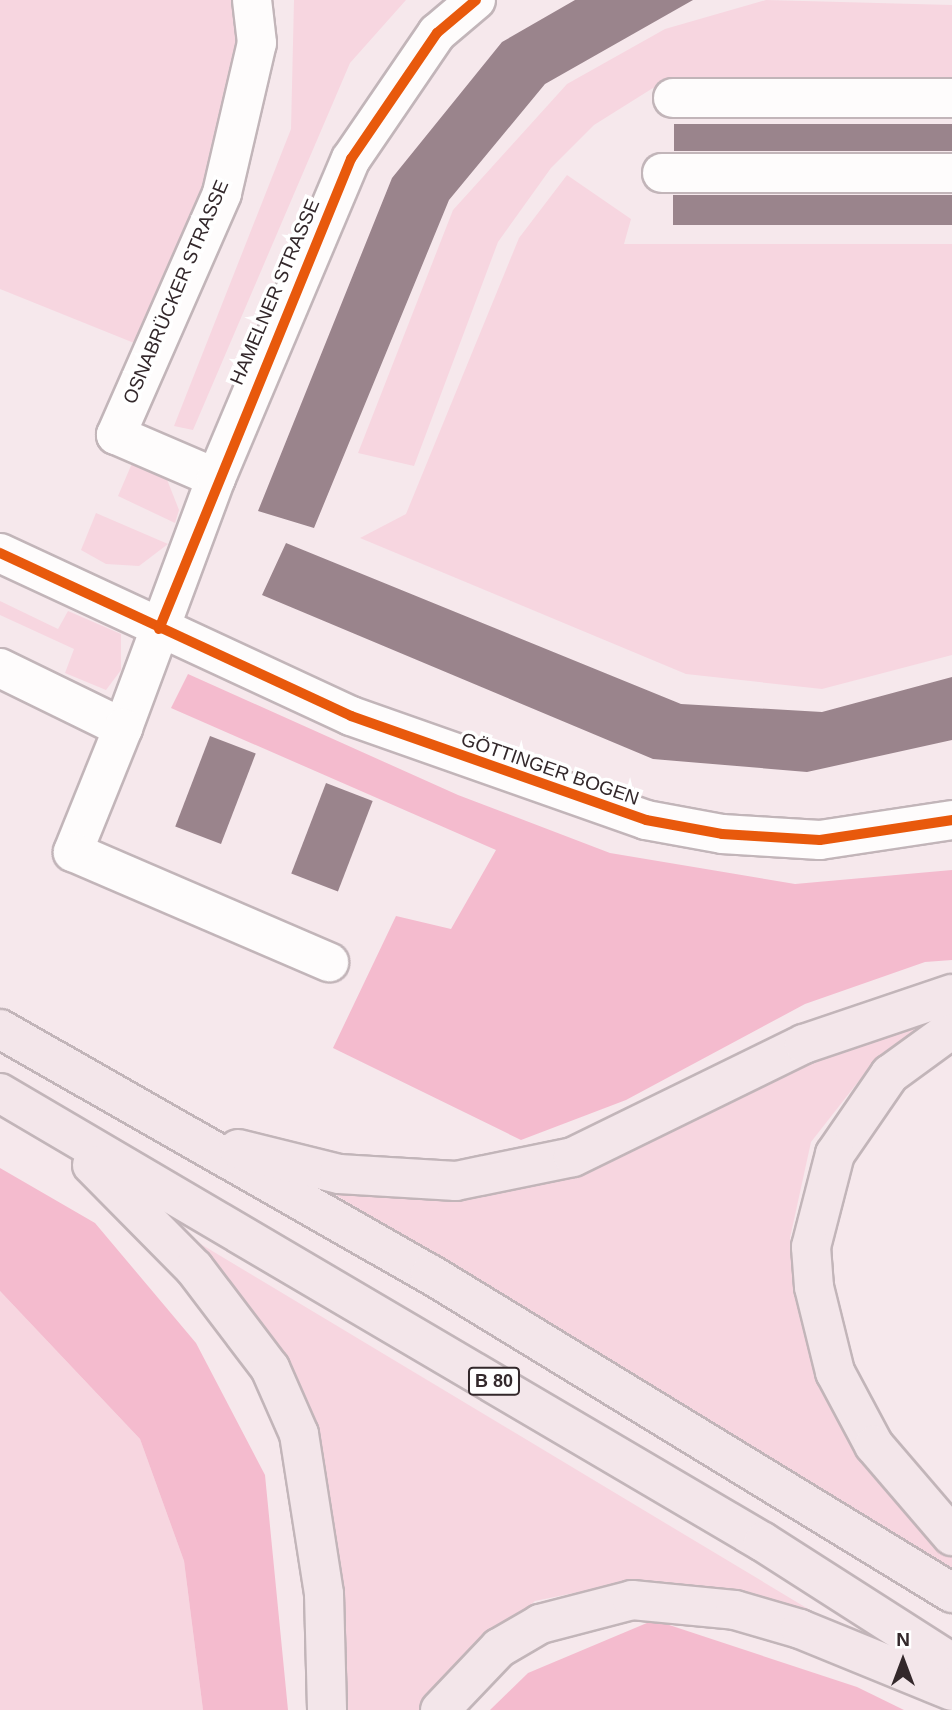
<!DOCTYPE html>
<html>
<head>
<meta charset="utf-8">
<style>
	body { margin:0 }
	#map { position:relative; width:952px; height:1710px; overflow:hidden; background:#f6e8ec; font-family:Helvetica,sans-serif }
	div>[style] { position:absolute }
	.green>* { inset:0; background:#f7d6e0 }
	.forest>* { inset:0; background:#f4bbce }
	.building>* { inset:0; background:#9a848c; transform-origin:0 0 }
	.roads { filter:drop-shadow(2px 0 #c2b5b9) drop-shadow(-2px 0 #c2b5b9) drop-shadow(0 2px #c2b5b9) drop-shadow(0 -2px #c2b5b9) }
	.minor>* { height:38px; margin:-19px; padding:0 19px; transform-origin:19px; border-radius:19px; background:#fefcfc }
	.highway>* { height:38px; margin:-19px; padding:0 19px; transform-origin:19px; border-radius:19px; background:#f3e6ea }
	.cycleway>* { height:10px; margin:-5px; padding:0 5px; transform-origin:5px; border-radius:5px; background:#e8590c }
	span { translate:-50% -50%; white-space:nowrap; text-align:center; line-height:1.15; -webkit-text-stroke:7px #fff; paint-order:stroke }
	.shield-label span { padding:2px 5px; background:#fff; border:2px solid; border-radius:5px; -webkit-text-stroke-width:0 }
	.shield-label { font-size:18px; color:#33282b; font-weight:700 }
	.street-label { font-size:19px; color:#33282b }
	.north { position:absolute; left:868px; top:1626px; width:70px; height:70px; -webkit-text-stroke:5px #fff; paint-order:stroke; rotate:0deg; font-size:19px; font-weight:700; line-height:28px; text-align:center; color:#33282b }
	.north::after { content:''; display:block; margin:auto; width:24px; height:32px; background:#33282b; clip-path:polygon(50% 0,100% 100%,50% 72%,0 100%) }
</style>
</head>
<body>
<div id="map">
	<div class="green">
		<i style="clip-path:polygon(0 0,251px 0,256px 50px,149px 349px,0 289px)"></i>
		<i style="clip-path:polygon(294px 0,406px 0,350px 63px,193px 430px,174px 426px,291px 129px)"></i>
		<i style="clip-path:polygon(766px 0,952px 5px,952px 80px,653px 88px,594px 125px,551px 168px,498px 242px,414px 466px,358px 453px,453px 210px,567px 84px,665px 29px)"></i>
		<i style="clip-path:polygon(567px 175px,631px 219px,624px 244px,952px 244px,952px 655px,822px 689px,686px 674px,360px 538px,406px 514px,519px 238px)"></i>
		<i style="clip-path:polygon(133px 461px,166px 477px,179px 510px,175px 523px,118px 496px)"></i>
		<i style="clip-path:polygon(96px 513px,168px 544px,139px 566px,106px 564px,81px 550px)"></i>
		<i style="clip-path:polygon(0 601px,58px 629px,68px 611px,121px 634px,121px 670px,106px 690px,65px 673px,74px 649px,0 615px)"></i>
		<i style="clip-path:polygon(945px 1014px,865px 1073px,811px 1142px,790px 1238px,802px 1319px,899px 1498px,952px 1555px,952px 1574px,323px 1187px,573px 1174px,803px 1064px)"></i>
		<i style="clip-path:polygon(184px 1234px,860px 1640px,721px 1593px,618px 1584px,535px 1601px,464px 1662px,423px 1710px,343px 1710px,316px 1445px,267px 1331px)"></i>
		<i style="clip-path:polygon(0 1291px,140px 1439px,184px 1561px,203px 1710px,0 1710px)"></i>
	</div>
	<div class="forest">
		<i style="clip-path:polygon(188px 674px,458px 795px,610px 853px,795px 884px,952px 870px,952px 960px,925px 962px,805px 1004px,626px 1100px,521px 1140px,333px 1048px,396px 916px,451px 929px,496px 850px,171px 708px)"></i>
		<i style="clip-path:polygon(0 1168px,95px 1223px,196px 1343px,265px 1475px,288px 1710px,203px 1710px,184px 1561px,140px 1439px,0 1291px)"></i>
		<i style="clip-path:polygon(654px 1620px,857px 1687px,904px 1710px,490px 1710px,528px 1673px)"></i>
	</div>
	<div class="building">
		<i style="clip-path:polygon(575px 0,693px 0,545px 84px,449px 200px,314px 528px,258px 511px,392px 178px,502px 42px)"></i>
		<i style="left:952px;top:124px;width:27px;height:278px;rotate:90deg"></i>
		<i style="left:673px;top:195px;width:279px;height:30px"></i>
		<i style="clip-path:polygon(286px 543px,681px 704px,822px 712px,952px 677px,952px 740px,807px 772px,653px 759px,262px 595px)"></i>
		<i style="left:210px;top:736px;width:49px;height:97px;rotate:21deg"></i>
		<i style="left:326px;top:783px;width:50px;height:97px;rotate:21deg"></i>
	</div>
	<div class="roads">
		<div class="minor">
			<i style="left:673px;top:98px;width:279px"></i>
			<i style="left:662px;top:173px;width:290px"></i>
			<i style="left:216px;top:478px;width:109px;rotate:-156.7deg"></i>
			<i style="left:116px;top:435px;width:264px;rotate:-66.3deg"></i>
			<i style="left:222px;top:193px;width:154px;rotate:-76.9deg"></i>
			<i style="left:257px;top:43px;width:43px;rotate:-96.6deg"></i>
			<i style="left:0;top:553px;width:387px;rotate:24.9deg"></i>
			<i style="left:351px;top:716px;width:313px;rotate:19.4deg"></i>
			<i style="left:646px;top:820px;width:77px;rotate:10.4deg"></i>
			<i style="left:722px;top:834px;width:98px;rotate:3.5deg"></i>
			<i style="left:820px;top:840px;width:134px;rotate:-8.6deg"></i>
			<i style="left:0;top:668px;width:137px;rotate:26deg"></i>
			<i style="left:123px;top:728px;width:267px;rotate:-69.6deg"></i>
			<i style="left:216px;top:478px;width:346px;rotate:-67.1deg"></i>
			<i style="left:351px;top:159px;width:153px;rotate:-55.7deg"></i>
			<i style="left:437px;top:33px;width:51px;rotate:-40.2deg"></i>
			<i style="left:123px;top:728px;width:134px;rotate:112deg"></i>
			<i style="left:73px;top:852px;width:279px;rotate:23.3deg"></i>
		</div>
		<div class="highway">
			<i style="left:0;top:1029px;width:495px;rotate:29.7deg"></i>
			<i style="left:430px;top:1274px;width:612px;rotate:31.43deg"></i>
			<i style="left:952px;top:1029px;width:77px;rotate:144deg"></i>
			<i style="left:890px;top:1074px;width:97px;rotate:124.5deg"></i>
			<i style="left:835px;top:1154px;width:96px;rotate:104.5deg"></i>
			<i style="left:811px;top:1247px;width:40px;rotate:85.7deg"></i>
			<i style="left:814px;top:1287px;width:88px;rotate:76.1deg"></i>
			<i style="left:835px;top:1372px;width:83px;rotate:61.9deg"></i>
			<i style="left:874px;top:1445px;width:120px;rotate:49.4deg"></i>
			<i style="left:0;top:1093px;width:885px;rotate:30.48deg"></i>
			<i style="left:763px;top:1542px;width:224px;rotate:32.6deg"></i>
			<i style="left:238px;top:1149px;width:104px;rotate:13.9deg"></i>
			<i style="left:339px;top:1174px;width:117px;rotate:3.4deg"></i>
			<i style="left:456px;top:1181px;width:119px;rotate:-11.6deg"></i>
			<i style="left:573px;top:1157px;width:257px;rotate:-26.1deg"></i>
			<i style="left:804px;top:1044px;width:156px;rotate:-18.7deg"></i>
			<i style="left:92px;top:1165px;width:145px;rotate:45.3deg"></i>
			<i style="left:194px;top:1268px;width:126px;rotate:52.8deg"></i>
			<i style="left:270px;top:1368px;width:72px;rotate:66.3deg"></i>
			<i style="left:299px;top:1434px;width:162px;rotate:81.1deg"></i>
			<i style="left:324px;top:1594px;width:116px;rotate:88.5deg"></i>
			<i style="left:440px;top:1710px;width:86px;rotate:-46.4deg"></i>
			<i style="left:499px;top:1648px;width:48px;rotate:-30.3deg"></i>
			<i style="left:540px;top:1624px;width:95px;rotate:-14.6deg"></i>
			<i style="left:632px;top:1600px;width:103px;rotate:5.5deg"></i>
			<i style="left:735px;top:1610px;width:68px;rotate:16.3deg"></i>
			<i style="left:800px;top:1629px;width:164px;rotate:22.2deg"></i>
		</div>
	</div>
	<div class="cycleway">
		<i style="left:0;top:553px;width:387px;rotate:24.9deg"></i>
		<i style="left:351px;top:716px;width:313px;rotate:19.4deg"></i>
		<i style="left:646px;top:820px;width:77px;rotate:10.4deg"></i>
		<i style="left:722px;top:834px;width:98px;rotate:3.5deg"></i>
		<i style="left:820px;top:840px;width:134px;rotate:-8.6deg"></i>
		<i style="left:159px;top:629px;width:508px;rotate:-67.78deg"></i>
		<i style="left:351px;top:159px;width:153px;rotate:-55.7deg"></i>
		<i style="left:437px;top:33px;width:51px;rotate:-40.2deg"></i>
	</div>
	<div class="shield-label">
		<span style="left:494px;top:1381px">B 80</span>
	</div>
	<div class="street-label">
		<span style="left:176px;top:292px;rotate:-67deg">OSNABRÜCKER STRASSE</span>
		<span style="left:275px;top:292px;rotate:-67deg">HAMELNER STRASSE</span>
		<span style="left:550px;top:769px;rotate:19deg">GÖTTINGER BOGEN</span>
	</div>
	<div class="north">N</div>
</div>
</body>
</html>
